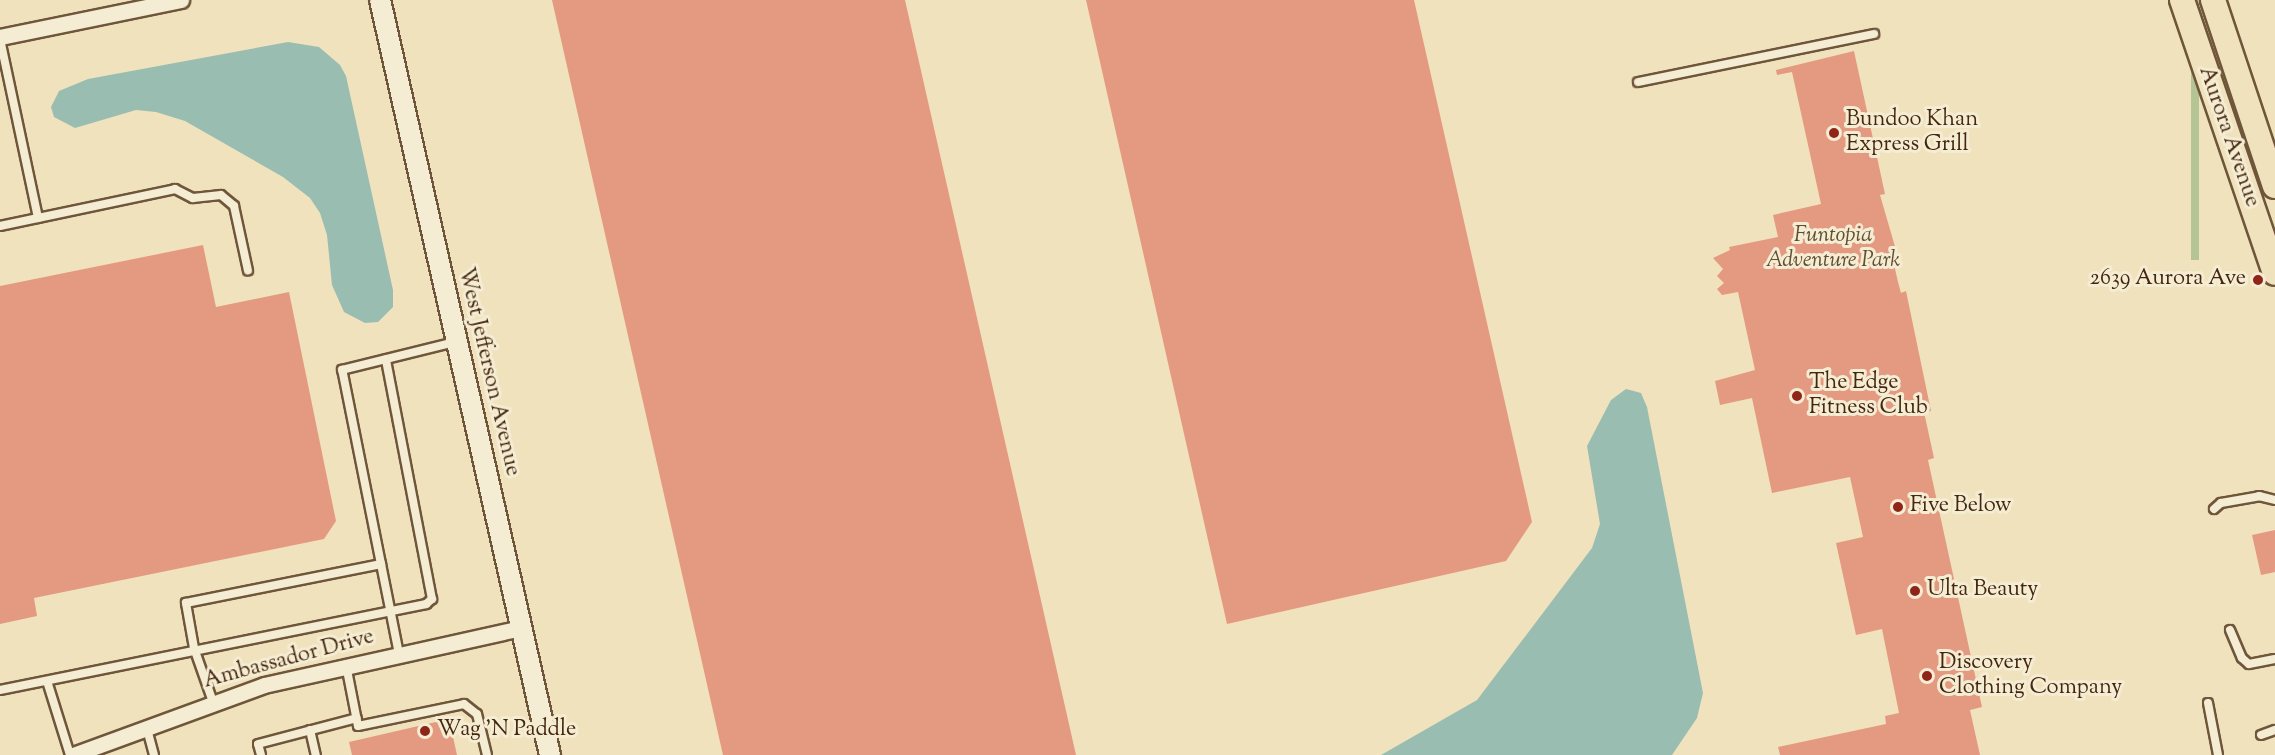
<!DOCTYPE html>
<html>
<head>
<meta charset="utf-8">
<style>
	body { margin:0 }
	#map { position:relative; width:2275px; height:755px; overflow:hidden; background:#f0e2bd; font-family:"Sorts Mill Goudy",serif }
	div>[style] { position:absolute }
	.green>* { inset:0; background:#b4c495; transform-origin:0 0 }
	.water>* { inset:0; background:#9abdb2 }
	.building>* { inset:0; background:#e49a80 }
	.roads { filter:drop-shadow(2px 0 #6f563a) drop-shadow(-2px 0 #6f563a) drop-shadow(0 2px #6f563a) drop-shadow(0 -2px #6f563a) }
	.service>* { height:8px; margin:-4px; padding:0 4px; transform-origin:4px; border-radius:4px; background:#f5ecd4 }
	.minor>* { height:15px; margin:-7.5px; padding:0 7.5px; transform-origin:7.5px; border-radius:7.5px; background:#f5ecd4 }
	.tertiary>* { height:20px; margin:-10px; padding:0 10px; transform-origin:10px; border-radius:10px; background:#f5ecd4 }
	.primary>* { height:24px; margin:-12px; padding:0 12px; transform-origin:12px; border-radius:12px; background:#f0e2bd }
	.dots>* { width:16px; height:16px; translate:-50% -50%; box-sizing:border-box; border:3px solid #f5ecd4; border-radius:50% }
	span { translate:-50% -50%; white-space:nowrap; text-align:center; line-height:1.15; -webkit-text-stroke:6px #f5ecd4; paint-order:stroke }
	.poi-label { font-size:22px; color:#44270e }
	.left { translate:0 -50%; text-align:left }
	.right { translate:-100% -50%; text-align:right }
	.street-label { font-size:22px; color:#44270e }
	.park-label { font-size:22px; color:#604e30; font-style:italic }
</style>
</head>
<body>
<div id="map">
	<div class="green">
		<i style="left:2191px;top:0;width:8px;height:260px"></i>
	</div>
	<div class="water">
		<i style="clip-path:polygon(288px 42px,319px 47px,340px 65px,346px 76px,393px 290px,393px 307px,378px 322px,365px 323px,344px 312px,332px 285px,327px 235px,320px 213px,310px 198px,283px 177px,185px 121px,156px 112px,136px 110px,75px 128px,54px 117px,51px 107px,59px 91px,88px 79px)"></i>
		<i style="clip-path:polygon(1626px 389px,1641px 393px,1647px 407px,1703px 693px,1697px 718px,1672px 755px,1381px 755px,1477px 700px,1592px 548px,1600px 524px,1587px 446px,1611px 400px)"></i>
	</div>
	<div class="building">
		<i style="clip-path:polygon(552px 0,905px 0,1076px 755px,723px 755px)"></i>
		<i style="clip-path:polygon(1086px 0,1414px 0,1532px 522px,1506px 561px,1227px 624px)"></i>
		<i style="clip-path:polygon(1854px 51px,1885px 194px,1880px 195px,1896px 250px,1893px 260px,1898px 282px,1901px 293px,1906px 291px,1931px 411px,1924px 412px,1934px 458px,1928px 460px,1982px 707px,1970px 710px,1980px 755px,1780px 755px,1778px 747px,1886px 724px,1885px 716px,1899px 713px,1882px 629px,1856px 635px,1836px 543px,1863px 537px,1850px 477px,1772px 493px,1752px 398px,1720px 405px,1715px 381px,1755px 370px,1738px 292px,1722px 295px,1717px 289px,1724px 283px,1717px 276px,1723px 269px,1713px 258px,1730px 250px,1729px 247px,1778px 237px,1773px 215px,1821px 204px,1792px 72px,1777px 75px,1776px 70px)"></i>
		<i style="clip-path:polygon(203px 245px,216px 307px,289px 292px,336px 521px,324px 539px,34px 598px,37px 616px,0 624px,0 286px)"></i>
		<i style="clip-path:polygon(2275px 530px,2275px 572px,2261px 575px,2252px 535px)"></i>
		<i style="clip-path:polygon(449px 719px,457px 755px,352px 755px,349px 742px)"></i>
	</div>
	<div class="roads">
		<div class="service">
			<i style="left:0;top:39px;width:183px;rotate:78deg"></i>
			<i style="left:1638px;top:82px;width:241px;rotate:-11.5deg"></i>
			<i style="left:0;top:226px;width:179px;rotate:-11.9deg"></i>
			<i style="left:175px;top:189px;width:20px;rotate:27deg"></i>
			<i style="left:193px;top:198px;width:28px;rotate:-6deg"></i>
			<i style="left:221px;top:195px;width:17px;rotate:40deg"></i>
			<i style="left:234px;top:206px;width:66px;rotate:77.8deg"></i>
			<i style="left:2214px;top:509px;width:9px;rotate:-41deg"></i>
			<i style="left:2221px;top:503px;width:39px;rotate:-10deg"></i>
			<i style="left:2259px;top:496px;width:16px;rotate:14deg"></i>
			<i style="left:2230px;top:630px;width:30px;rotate:67deg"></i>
			<i style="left:2242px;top:658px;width:9px;rotate:41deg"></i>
			<i style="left:2249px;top:664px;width:26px;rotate:-11deg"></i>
			<i style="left:399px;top:654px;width:290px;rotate:-101.3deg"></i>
			<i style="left:342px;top:370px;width:116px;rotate:-13.9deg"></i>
			<i style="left:346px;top:665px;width:62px;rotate:78.9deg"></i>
			<i style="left:358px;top:726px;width:108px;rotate:-11.7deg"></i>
			<i style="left:464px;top:704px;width:16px;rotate:38deg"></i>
			<i style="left:477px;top:714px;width:42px;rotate:76.3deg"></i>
			<i style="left:47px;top:681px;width:77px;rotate:72.7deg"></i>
			<i style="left:0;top:690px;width:435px;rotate:-11.4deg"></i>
			<i style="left:426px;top:604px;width:8px;rotate:-40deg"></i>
			<i style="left:432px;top:599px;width:244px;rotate:-100.9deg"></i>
			<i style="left:213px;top:702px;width:57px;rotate:-109.4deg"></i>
			<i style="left:194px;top:648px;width:46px;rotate:-100.1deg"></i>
			<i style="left:186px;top:603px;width:199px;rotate:-11.3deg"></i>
			<i style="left:2208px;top:703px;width:53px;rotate:79.1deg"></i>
			<i style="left:147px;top:729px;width:27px;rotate:75deg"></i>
			<i style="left:310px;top:730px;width:26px;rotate:77deg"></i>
			<i style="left:2261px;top:735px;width:15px;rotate:-20deg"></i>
			<i style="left:261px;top:755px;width:11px;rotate:-105deg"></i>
			<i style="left:258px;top:744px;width:102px;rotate:-14.7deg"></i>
		</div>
		<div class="minor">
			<i style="left:0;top:37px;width:185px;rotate:-11.6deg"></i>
			<i style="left:73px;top:755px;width:203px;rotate:-20.1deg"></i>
			<i style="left:264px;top:685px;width:263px;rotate:-12.5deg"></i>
		</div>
		<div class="tertiary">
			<i style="left:380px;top:0;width:774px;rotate:77.31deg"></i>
		</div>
		<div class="primary">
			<i style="left:2182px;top:0;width:288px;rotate:71.2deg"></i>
			<i style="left:2213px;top:0;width:196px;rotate:71.6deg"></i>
		</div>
	</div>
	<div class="dots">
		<i style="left:1834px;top:133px;background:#8f2418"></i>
		<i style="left:2258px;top:280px;background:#8f2418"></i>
		<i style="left:1797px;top:396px;background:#8f2418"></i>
		<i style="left:1898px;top:507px;background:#8f2418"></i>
		<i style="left:1915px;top:591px;background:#8f2418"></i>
		<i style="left:1927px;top:676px;background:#8f2418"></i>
		<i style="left:425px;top:731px;background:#8f2418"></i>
	</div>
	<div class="poi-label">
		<span class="left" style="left:1846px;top:133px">Bundoo Khan<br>Express Grill</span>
		<span class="right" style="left:2246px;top:280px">2639 Aurora Ave</span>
		<span class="left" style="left:1809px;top:396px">The Edge<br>Fitness Club</span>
		<span class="left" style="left:1910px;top:507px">Five Below</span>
		<span class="left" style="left:1927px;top:591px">Ulta Beauty</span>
		<span class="left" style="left:1939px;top:676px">Discovery<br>Clothing Company</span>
		<span class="left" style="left:437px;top:731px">Wag 'N Paddle</span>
	</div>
	<div class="street-label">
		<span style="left:2228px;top:137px;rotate:71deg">Aurora Avenue</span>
		<span style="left:488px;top:372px;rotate:77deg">West Jefferson Avenue</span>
		<span style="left:289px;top:660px;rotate:-15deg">Ambassador Drive</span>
	</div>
	<div class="park-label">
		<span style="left:1833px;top:249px">Funtopia<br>Adventure Park</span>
	</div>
</div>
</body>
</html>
